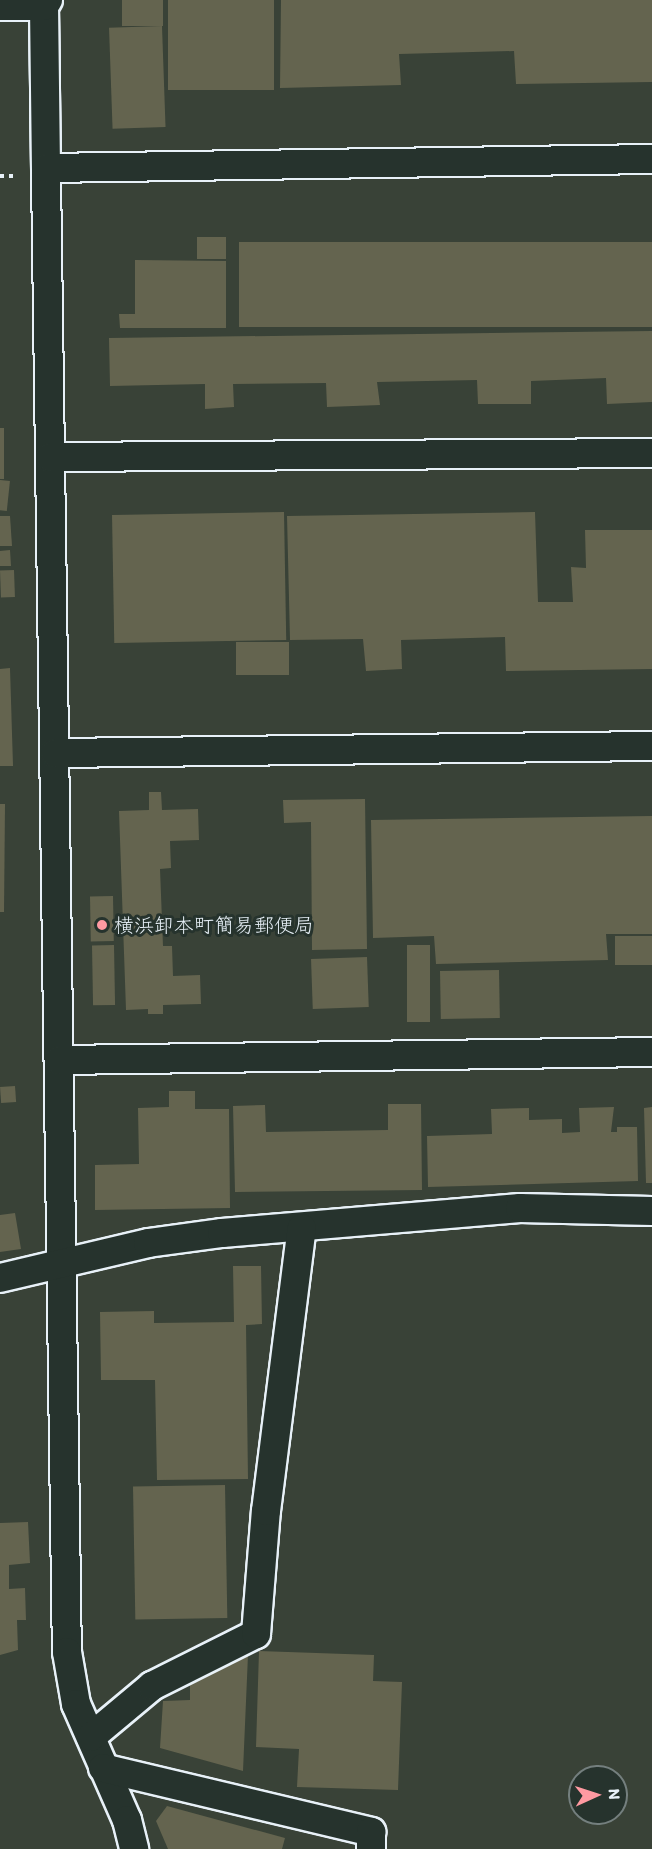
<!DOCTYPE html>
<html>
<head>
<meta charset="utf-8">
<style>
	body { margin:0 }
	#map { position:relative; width:652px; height:1849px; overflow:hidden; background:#394237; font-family:Itim,"Klee One",sans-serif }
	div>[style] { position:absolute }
	.building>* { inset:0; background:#64644f; transform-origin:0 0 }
	.path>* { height:4px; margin-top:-2px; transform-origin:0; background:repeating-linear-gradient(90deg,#e8f1f8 0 4.5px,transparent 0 9px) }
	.roads { filter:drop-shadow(2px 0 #e8f1f8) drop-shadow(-2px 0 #e8f1f8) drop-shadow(0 2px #e8f1f8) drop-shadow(0 -2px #e8f1f8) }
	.minor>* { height:28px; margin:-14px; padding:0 14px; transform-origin:14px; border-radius:14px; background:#26332d }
	.dots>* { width:16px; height:16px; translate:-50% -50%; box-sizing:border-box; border:3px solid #26332d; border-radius:50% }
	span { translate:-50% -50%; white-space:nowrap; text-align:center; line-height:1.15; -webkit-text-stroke:6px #26332d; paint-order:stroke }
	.poi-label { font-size:20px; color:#e8f1f8 }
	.left { translate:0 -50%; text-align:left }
	.north { position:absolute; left:568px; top:1765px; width:60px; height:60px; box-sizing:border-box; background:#26332d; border:2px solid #747f7e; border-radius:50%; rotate:87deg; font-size:16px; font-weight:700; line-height:24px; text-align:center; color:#e8f1f8 }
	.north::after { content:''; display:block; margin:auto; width:21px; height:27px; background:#ff9aa2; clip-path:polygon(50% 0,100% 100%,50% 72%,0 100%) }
</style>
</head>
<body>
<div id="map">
	<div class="building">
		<i style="left:122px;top:0;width:41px;height:26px"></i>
		<i style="left:168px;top:0;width:106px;height:90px"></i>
		<i style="clip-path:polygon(281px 0,652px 0,652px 82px,516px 84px,514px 51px,399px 54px,401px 85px,280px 88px)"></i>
		<i style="left:162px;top:26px;width:101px;height:53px;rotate:88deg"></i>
		<i style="left:197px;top:237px;width:29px;height:22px"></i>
		<i style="left:652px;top:242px;width:85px;height:413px;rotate:90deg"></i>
		<i style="clip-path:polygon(135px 260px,226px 261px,226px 328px,120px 328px,119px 314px,135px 314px)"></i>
		<i style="clip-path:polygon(652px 331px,652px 402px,607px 404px,606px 378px,531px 381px,531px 404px,478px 404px,477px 380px,377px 382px,380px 405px,327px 407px,326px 383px,233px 384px,234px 407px,205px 409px,205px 384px,110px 386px,109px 338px)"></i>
		<i style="left:0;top:428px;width:4px;height:51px"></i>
		<i style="left:0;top:480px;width:10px;height:30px;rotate:6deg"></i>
		<i style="left:284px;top:512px;width:128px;height:172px;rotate:89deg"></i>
		<i style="clip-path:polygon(535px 512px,538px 602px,573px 602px,571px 567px,586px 568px,585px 530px,652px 530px,652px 669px,506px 671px,505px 637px,401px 640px,402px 669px,366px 671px,363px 639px,290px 640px,287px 516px)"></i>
		<i style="clip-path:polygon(0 516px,10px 516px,12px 546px,0 546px)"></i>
		<i style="clip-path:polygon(10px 550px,11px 566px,0 566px,0 551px)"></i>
		<i style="left:14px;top:570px;width:27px;height:14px;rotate:88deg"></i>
		<i style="left:289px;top:642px;width:33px;height:53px;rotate:90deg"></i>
		<i style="clip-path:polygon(10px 668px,13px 766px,0 766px,0 669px)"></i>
		<i style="clip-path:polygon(149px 792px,161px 792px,162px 810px,198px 809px,199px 840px,170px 841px,171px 868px,160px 869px,163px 946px,172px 946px,173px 976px,200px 975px,201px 1004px,163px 1005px,163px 1014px,148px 1014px,148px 1009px,126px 1010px,119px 811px,149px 810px)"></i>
		<i style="clip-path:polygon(365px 799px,367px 949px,312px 950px,311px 822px,284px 823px,283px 800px)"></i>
		<i style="clip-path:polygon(0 804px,5px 804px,4px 912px,0 912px)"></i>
		<i style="clip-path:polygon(652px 816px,652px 934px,606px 934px,608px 960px,436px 964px,434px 936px,373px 938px,371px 820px)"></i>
		<i style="left:113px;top:896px;width:45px;height:23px;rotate:89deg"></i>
		<i style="left:615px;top:936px;width:37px;height:29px"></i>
		<i style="left:114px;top:945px;width:60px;height:22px;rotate:89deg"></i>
		<i style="left:407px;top:945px;width:23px;height:77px"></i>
		<i style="left:367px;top:957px;width:50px;height:56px;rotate:88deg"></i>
		<i style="left:499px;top:970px;width:48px;height:59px;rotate:89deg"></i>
		<i style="left:15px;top:1086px;width:16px;height:15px;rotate:86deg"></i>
		<i style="clip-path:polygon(169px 1091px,195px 1091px,195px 1109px,229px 1109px,230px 1208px,95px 1210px,95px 1165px,139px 1164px,138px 1108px,169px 1107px)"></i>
		<i style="clip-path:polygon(388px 1104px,421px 1104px,422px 1190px,235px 1192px,233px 1106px,265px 1105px,266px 1132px,388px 1130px)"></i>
		<i style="clip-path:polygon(614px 1107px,611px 1132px,617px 1132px,617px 1127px,637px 1127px,638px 1181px,428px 1187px,427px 1136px,492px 1134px,491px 1109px,529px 1108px,529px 1120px,562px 1119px,562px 1133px,580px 1132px,579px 1108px)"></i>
		<i style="clip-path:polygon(652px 1107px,652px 1183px,646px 1183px,644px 1108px)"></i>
		<i style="clip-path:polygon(15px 1213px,21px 1249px,0 1252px,0 1215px)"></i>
		<i style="clip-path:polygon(233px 1266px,261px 1266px,262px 1324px,246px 1325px,248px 1479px,157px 1480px,155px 1380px,101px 1380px,100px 1312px,154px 1311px,154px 1323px,234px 1322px)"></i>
		<i style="left:225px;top:1485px;width:133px;height:92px;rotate:89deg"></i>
		<i style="clip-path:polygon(28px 1522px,30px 1563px,9px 1565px,9px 1589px,25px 1588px,26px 1620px,17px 1620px,18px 1650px,0 1655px,0 1523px)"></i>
		<i style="clip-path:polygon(259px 1651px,374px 1655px,373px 1681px,402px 1682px,398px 1790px,297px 1787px,299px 1749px,256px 1747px)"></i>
		<i style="clip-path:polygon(248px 1655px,243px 1771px,160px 1748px,163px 1701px,190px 1700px,190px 1678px)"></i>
		<i style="clip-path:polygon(167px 1806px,285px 1838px,282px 1849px,168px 1849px,156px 1821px)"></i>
	</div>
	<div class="path">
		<i style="left:0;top:176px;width:17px"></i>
	</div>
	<div class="roads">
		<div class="minor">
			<i style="left:48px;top:0;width:7px;rotate:124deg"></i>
			<i style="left:44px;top:6px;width:169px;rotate:89.3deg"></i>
			<i style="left:46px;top:175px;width:1477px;rotate:89.19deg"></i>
			<i style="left:67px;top:1652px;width:53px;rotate:80.2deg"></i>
			<i style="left:76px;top:1704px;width:127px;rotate:66.3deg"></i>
			<i style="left:127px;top:1820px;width:30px;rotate:76deg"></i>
			<i style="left:0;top:6px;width:44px"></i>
			<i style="left:46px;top:168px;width:606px;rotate:-0.85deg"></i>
			<i style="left:50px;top:457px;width:602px;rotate:-0.38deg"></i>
			<i style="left:55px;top:753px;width:597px;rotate:-0.67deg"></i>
			<i style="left:59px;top:1060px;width:593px;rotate:-0.77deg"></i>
			<i style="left:0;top:1278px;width:152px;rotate:-13.3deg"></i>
			<i style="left:148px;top:1243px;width:75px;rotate:-7.7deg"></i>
			<i style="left:222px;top:1233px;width:299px;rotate:-4.8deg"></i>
			<i style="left:520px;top:1208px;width:132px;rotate:1.3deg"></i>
			<i style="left:91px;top:1737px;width:80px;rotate:-39.9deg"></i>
			<i style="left:152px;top:1686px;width:116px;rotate:-26.6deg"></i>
			<i style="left:256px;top:1634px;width:123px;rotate:-85.4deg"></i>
			<i style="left:266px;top:1511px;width:285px;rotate:-82.8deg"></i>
			<i style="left:103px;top:1768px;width:276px;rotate:13.4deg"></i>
			<i style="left:371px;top:1832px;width:17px;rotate:90deg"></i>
		</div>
	</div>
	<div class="dots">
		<i style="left:102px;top:925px;background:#ff9aa2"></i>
	</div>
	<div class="poi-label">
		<span class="left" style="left:114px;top:925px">横浜卸本町簡易郵便局</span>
	</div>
	<div class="north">N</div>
</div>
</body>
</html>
